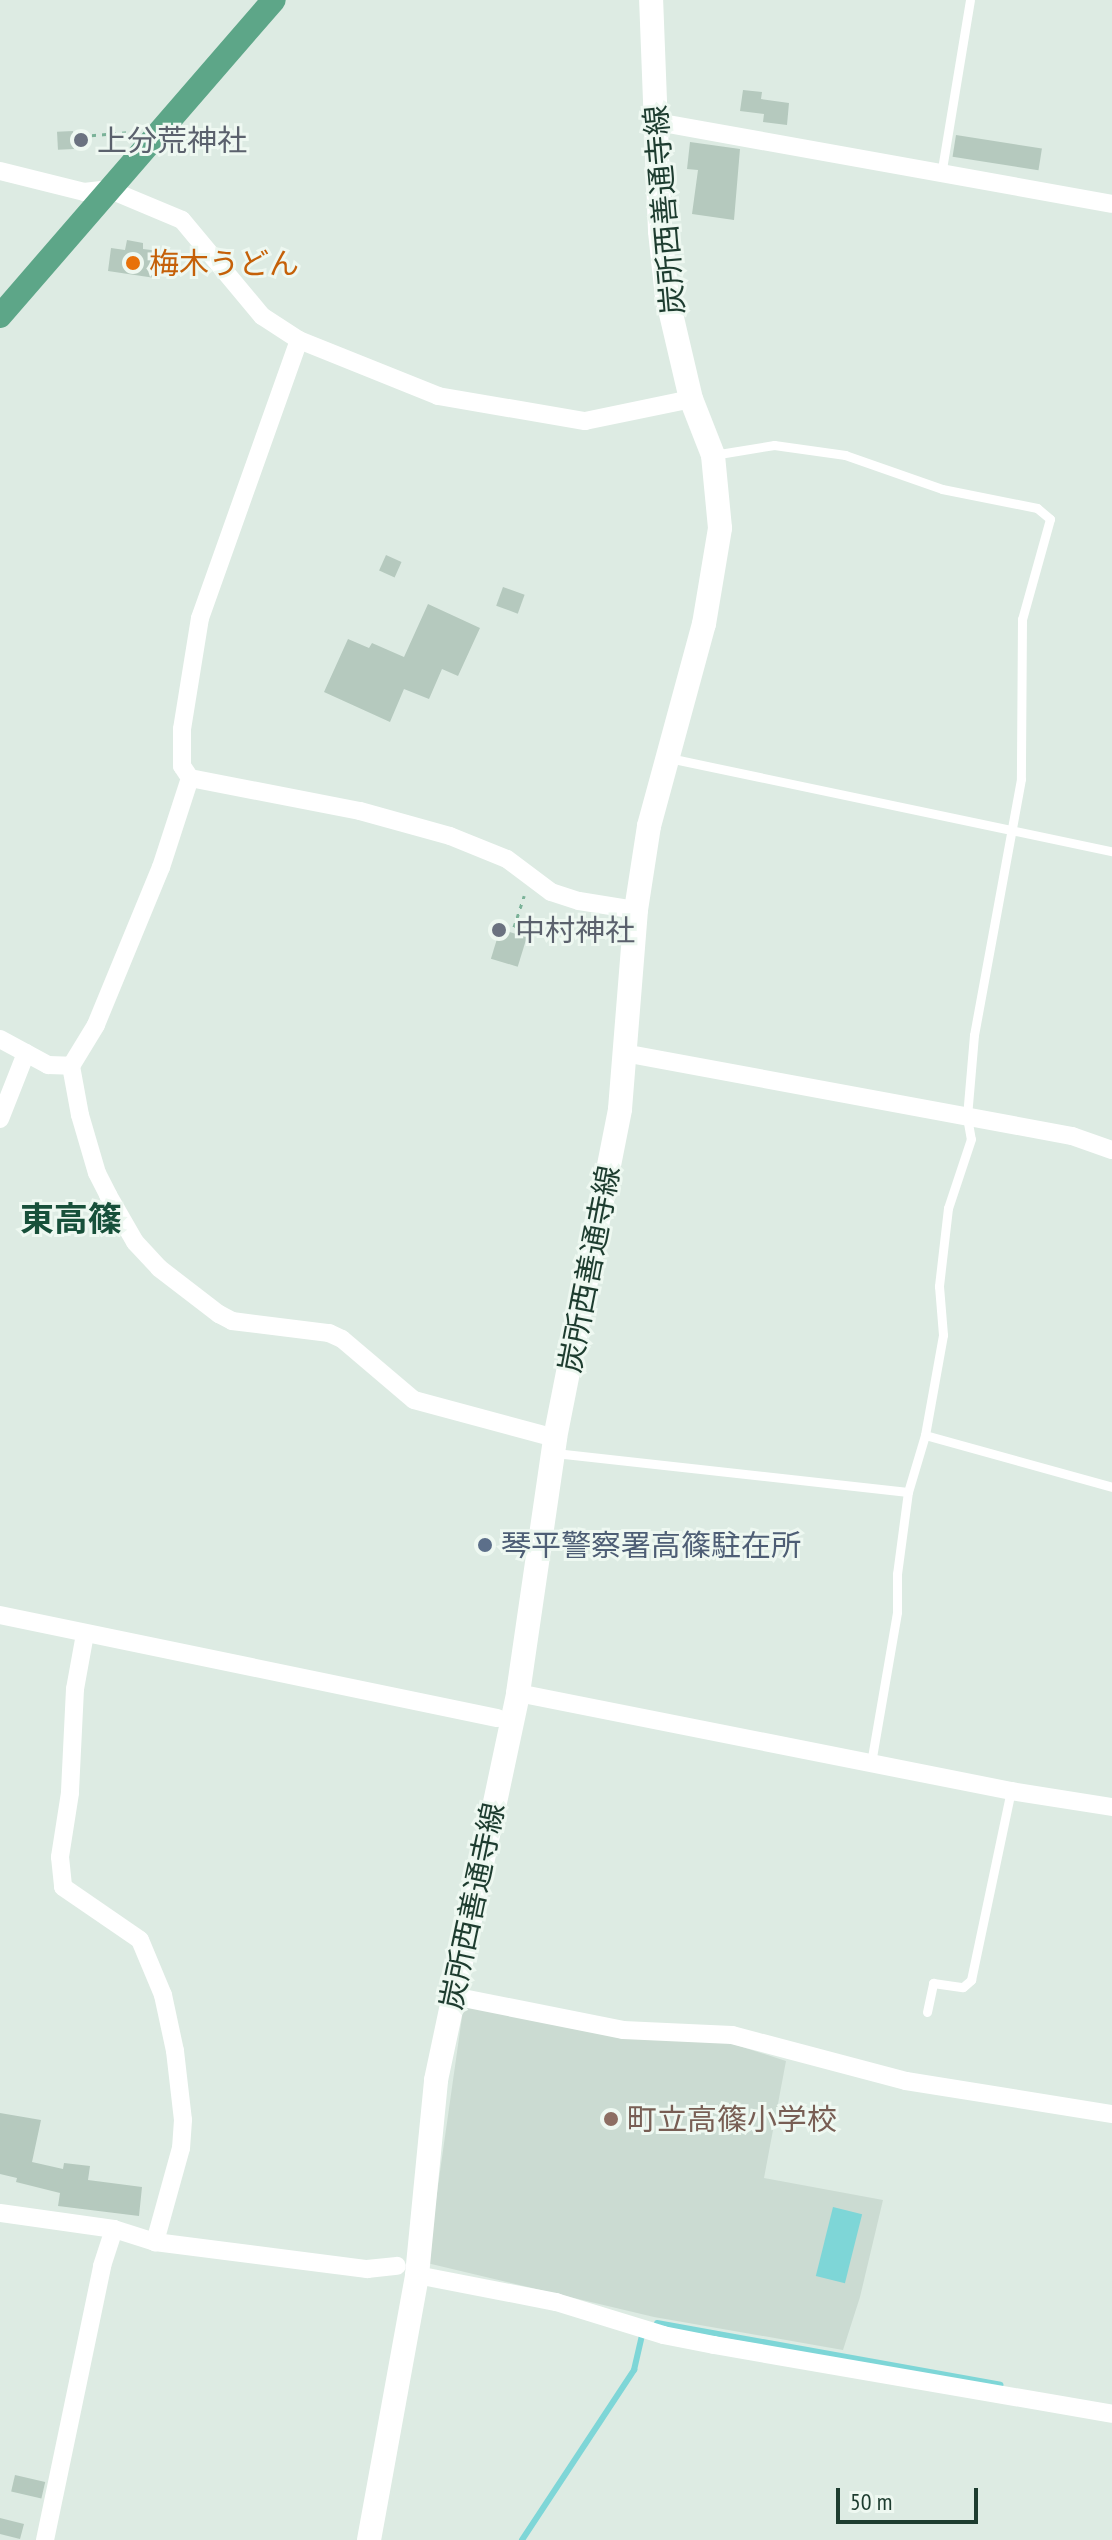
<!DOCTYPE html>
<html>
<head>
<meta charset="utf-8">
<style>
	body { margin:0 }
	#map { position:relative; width:1112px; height:2540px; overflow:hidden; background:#ddebe3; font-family:"PT Sans Narrow","Noto Sans JP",sans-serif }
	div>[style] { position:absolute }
	.built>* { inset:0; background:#cbdbd2 }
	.water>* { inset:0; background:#7ed6d7; transform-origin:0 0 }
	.stream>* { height:6px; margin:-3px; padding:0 3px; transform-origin:3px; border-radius:3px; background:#7ed6d7 }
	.building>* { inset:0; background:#b5c9be; transform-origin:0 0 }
	.path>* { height:3px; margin-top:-1.5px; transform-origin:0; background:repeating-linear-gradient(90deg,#7ab298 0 4px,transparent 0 10px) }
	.service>* { height:9px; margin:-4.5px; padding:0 4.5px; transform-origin:4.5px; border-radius:4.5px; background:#fff }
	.minor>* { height:18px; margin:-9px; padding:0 9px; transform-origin:9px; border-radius:9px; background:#fff }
	.secondary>* { height:24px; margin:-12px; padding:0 12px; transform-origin:12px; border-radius:12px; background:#fff }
	.primary>* { height:24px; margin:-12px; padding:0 12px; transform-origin:12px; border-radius:12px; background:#5da688 }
	.dots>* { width:22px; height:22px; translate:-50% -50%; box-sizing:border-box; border:4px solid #eef8f1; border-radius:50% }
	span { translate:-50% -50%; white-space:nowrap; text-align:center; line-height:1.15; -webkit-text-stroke:6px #eef8f1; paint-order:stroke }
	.worship-label { font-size:30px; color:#5b616d }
	.left { translate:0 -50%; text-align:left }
	.street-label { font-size:30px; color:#1d3c2f }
	.food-label { font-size:30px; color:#c56008 }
	.service-label { font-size:30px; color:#4e5e75 }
	.education-label { font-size:30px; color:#785e54 }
	.quarter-label { font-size:34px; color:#17503a; font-weight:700 }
	.scale { position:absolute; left:836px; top:2488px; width:142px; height:36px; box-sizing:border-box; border:4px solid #1d3c2f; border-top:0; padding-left:10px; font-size:24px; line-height:28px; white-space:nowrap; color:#1d3c2f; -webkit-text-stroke:6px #eef8f1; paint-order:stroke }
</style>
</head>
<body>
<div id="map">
	<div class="built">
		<i style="clip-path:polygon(464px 2003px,733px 2044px,786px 2061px,764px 2178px,883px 2200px,860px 2297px,843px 2350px,654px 2317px,427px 2263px)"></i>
	</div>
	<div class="water">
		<i style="left:833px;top:2207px;width:30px;height:71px;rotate:14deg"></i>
	</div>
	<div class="stream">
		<i style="left:657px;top:2323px;width:349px;rotate:10.2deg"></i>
		<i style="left:522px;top:2540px;width:204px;rotate:-56.6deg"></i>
		<i style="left:634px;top:2370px;width:35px;rotate:-77deg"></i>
	</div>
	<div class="building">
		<i style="clip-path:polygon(743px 90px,762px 92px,761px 99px,789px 103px,787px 125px,763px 122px,764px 114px,740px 111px)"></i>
		<i style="left:73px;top:131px;width:18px;height:16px;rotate:87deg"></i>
		<i style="left:956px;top:135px;width:87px;height:22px;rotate:9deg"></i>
		<i style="clip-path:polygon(690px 142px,740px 149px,734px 220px,692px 214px,698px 170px,687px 169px)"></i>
		<i style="clip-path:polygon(127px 240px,143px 243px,143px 249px,159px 251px,155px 278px,108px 271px,111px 248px,125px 250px)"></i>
		<i style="left:386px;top:555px;width:17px;height:17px;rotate:24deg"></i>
		<i style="left:503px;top:587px;width:23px;height:20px;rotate:20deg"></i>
		<i style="clip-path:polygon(428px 604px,480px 628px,458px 676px,442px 669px,429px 699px,404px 689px,390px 722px,324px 692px,348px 639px,369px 648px,372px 643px,404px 657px)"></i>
		<i style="left:500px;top:929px;width:28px;height:31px;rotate:17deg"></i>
		<i style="clip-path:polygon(0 2113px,41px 2120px,32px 2162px,63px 2169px,64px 2163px,90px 2166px,88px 2180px,142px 2187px,139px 2216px,58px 2206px,60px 2193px,16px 2182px,17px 2178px,0 2174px)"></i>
		<i style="left:15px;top:2475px;width:31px;height:17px;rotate:13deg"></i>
		<i style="clip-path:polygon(0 2518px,24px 2524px,20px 2539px,0 2534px)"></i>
	</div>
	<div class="path">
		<i style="left:82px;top:136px;width:49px;rotate:-4.7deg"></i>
		<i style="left:514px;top:927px;width:33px;rotate:-72deg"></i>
	</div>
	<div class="service">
		<i style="left:941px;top:175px;width:177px;rotate:-80.6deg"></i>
		<i style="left:713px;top:455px;width:62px;rotate:-9.3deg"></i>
		<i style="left:774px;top:445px;width:72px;rotate:8deg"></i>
		<i style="left:845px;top:455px;width:103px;rotate:19.3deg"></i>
		<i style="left:942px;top:489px;width:97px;rotate:11.3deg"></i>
		<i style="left:1037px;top:508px;width:17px;rotate:40deg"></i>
		<i style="left:1050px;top:519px;width:104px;rotate:105.6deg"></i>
		<i style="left:1022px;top:619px;width:160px;rotate:90.4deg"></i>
		<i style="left:1021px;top:779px;width:260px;rotate:100.4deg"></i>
		<i style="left:974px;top:1035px;width:82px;rotate:94.9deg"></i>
		<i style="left:967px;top:1117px;width:22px;rotate:80deg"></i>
		<i style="left:971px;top:1139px;width:73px;rotate:108.4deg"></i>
		<i style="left:948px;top:1208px;width:79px;rotate:96.6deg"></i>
		<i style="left:939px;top:1286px;width:49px;rotate:85.3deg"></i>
		<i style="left:943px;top:1335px;width:102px;rotate:100.2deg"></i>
		<i style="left:669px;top:758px;width:453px;rotate:11.9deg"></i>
		<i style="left:555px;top:1453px;width:355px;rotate:6.3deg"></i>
		<i style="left:871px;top:1763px;width:153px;rotate:-80.2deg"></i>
		<i style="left:897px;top:1612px;width:38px;rotate:-90deg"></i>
		<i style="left:897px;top:1574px;width:83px;rotate:-82.4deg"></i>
		<i style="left:908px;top:1492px;width:59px;rotate:-73.4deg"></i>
		<i style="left:925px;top:1435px;width:194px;rotate:15.5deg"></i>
		<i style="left:927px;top:2012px;width:30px;rotate:-78deg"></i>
		<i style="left:933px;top:1983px;width:30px;rotate:8deg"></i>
		<i style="left:963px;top:1987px;width:11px;rotate:-41deg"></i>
		<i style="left:971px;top:1980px;width:193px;rotate:-78.1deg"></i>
	</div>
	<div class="minor">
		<i style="left:657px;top:122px;width:462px;rotate:10.2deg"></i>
		<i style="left:0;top:171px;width:87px;rotate:14deg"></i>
		<i style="left:84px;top:192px;width:24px;rotate:-7deg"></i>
		<i style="left:108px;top:189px;width:80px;rotate:22.7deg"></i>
		<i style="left:182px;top:220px;width:125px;rotate:50.2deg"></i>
		<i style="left:262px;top:316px;width:44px;rotate:33deg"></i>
		<i style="left:299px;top:340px;width:150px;rotate:21.9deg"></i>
		<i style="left:438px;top:396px;width:149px;rotate:9.7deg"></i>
		<i style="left:585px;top:421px;width:108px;rotate:-11.7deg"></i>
		<i style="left:299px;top:340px;width:295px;rotate:109.6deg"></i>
		<i style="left:200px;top:618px;width:112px;rotate:99.2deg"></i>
		<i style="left:182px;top:729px;width:37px;rotate:90deg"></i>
		<i style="left:182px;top:766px;width:14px;rotate:56deg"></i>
		<i style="left:190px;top:778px;width:173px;rotate:11deg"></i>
		<i style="left:360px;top:811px;width:93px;rotate:15.5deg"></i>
		<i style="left:450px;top:836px;width:61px;rotate:22deg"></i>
		<i style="left:507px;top:859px;width:55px;rotate:36.9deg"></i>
		<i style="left:551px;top:892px;width:29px;rotate:18deg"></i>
		<i style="left:579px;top:901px;width:58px;rotate:9deg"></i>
		<i style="left:190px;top:778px;width:94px;rotate:108deg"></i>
		<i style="left:161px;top:867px;width:171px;rotate:112.4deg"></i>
		<i style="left:96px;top:1025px;width:48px;rotate:121.4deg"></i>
		<i style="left:71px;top:1066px;width:50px;rotate:79.6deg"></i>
		<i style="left:80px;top:1115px;width:60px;rotate:73.7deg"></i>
		<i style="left:97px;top:1173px;width:25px;rotate:63deg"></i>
		<i style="left:108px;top:1195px;width:54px;rotate:60.1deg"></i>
		<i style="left:135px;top:1242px;width:35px;rotate:47deg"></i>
		<i style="left:159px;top:1268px;width:76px;rotate:37.5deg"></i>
		<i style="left:219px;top:1314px;width:15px;rotate:28deg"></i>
		<i style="left:232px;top:1321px;width:98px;rotate:7.1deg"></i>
		<i style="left:329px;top:1333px;width:14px;rotate:25deg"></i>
		<i style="left:342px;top:1339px;width:94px;rotate:40.3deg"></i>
		<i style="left:414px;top:1400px;width:146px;rotate:15.1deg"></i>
		<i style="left:0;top:1039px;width:55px;rotate:28.4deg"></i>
		<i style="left:48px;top:1065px;width:23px;rotate:2deg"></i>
		<i style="left:624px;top:1053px;width:456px;rotate:10.5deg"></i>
		<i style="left:1072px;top:1136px;width:42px;rotate:19.3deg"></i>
		<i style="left:0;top:1119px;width:71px;rotate:-68.5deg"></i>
		<i style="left:0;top:1615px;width:508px;rotate:11.71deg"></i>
		<i style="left:85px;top:1634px;width:56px;rotate:100.3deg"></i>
		<i style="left:75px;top:1689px;width:104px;rotate:92.8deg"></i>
		<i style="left:70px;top:1793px;width:65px;rotate:98.9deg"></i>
		<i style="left:60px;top:1857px;width:30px;rotate:84deg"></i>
		<i style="left:63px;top:1887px;width:93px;rotate:34.5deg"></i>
		<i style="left:140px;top:1940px;width:60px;rotate:67.3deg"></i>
		<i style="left:163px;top:1995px;width:57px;rotate:77.9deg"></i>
		<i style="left:175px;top:2051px;width:69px;rotate:83.4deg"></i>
		<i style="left:183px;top:2120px;width:28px;rotate:94deg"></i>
		<i style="left:181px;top:2148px;width:98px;rotate:105.5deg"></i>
		<i style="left:518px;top:1693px;width:503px;rotate:11.24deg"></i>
		<i style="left:1011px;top:1791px;width:102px;rotate:9deg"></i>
		<i style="left:453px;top:1996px;width:173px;rotate:11.3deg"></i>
		<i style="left:623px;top:2030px;width:109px;rotate:2.6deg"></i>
		<i style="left:732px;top:2035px;width:180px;rotate:14.8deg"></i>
		<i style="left:906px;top:2081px;width:209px;rotate:9.1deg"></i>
		<i style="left:0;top:2213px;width:115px;rotate:8deg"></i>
		<i style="left:114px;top:2229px;width:43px;rotate:17.6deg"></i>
		<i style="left:155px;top:2242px;width:214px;rotate:7.3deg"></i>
		<i style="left:367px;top:2269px;width:30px;rotate:-6deg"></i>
		<i style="left:417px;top:2275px;width:142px;rotate:11deg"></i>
		<i style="left:556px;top:2302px;width:112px;rotate:17.1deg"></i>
		<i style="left:663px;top:2335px;width:52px;rotate:11.1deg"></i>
		<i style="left:714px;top:2345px;width:404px;rotate:9.8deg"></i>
		<i style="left:45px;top:2540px;width:280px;rotate:-78.2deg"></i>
		<i style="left:102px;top:2266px;width:39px;rotate:-72deg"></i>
	</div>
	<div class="secondary">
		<i style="left:369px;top:2540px;width:269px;rotate:-79.7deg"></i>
		<i style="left:417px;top:2275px;width:196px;rotate:-84.4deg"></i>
		<i style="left:436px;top:2080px;width:396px;rotate:-78deg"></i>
		<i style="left:518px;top:1693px;width:258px;rotate:-81.7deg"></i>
		<i style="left:555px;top:1438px;width:335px;rotate:-78.8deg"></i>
		<i style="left:620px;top:1109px;width:200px;rotate:-85.4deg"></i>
		<i style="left:636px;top:910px;width:85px;rotate:-81.2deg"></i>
		<i style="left:649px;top:826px;width:209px;rotate:-74.8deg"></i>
		<i style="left:704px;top:624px;width:97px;rotate:-80.5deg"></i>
		<i style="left:720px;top:528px;width:73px;rotate:-95.5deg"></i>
		<i style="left:713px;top:455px;width:60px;rotate:-111.4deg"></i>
		<i style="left:691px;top:399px;width:105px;rotate:-103.2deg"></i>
		<i style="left:667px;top:297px;width:66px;rotate:-96.1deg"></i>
		<i style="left:660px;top:231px;width:231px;rotate:-92.2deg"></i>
	</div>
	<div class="primary">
		<i style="left:0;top:316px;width:418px;rotate:-49.1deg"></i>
	</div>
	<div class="dots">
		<i style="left:81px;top:140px;background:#6b7280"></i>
		<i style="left:133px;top:263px;background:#e8710a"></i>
		<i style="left:499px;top:930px;background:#6b7280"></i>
		<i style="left:485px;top:1545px;background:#5c6f8a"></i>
		<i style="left:611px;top:2119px;background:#8d6e63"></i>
	</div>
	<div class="worship-label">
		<span class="left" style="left:97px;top:140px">上分荒神社</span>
		<span class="left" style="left:515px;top:930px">中村神社</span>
	</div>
	<div class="street-label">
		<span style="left:664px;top:210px;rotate:-95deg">炭所西善通寺線</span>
		<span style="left:589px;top:1269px;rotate:-79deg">炭所西善通寺線</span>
		<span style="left:472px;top:1906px;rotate:-78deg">炭所西善通寺線</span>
	</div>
	<div class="food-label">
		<span class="left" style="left:149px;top:263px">梅木うどん</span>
	</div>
	<div class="service-label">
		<span class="left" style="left:501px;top:1545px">琴平警察署高篠駐在所</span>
	</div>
	<div class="education-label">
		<span class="left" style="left:627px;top:2119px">町立高篠小学校</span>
	</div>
	<div class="quarter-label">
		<span style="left:71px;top:1219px">東高篠</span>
	</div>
	<div class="scale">50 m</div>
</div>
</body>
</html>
